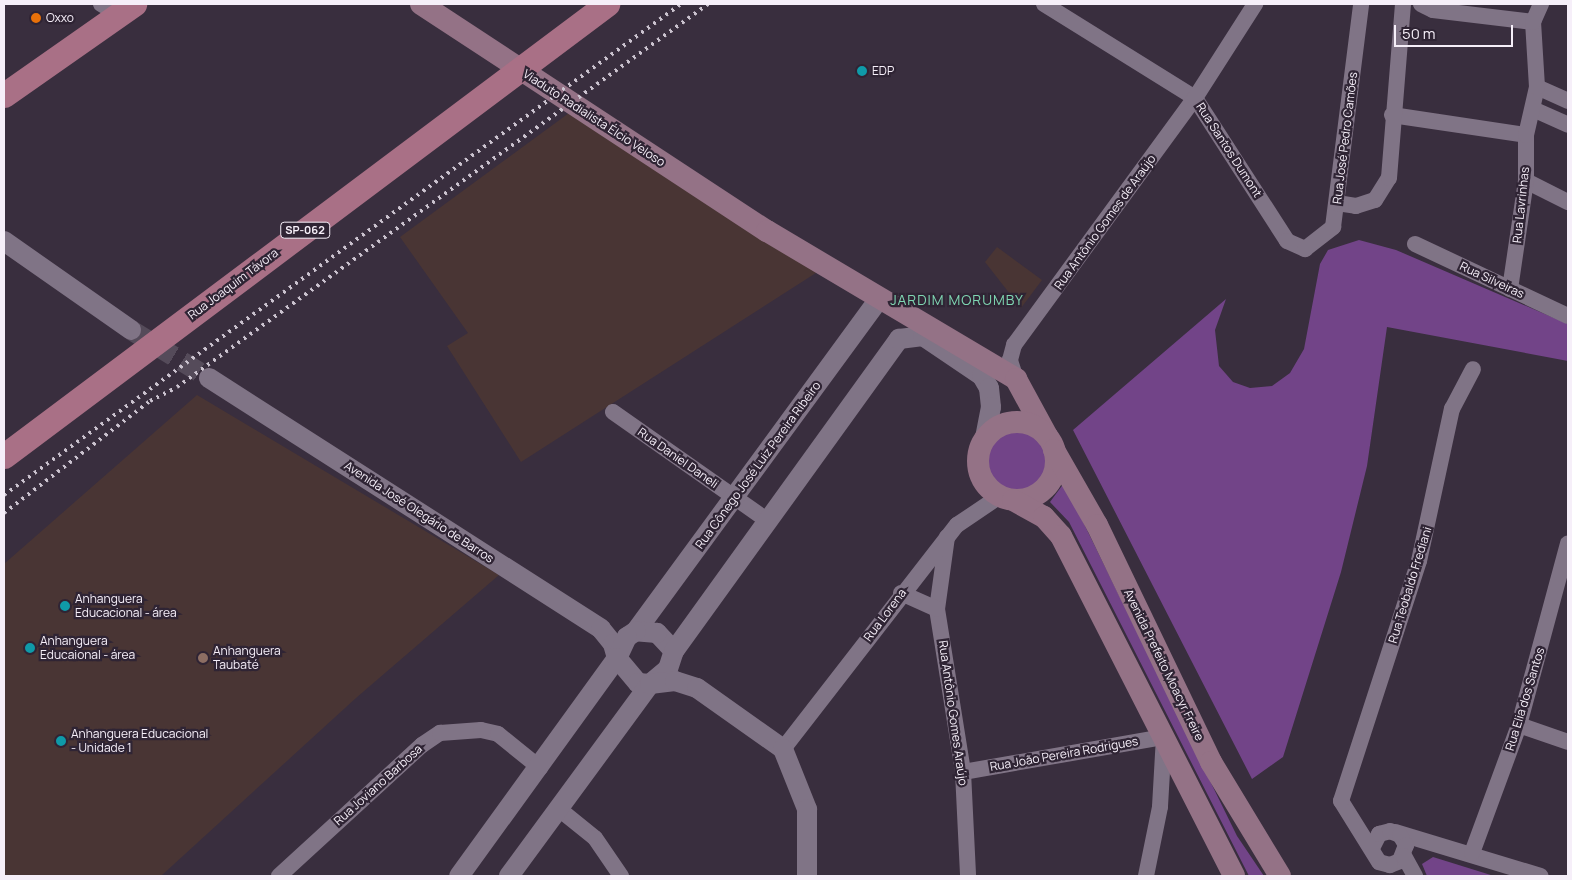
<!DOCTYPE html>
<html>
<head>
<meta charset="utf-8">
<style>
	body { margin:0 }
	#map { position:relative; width:1572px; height:880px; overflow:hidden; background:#392e3e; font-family:Manrope,sans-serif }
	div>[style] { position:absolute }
	.education>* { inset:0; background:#493534 }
	.green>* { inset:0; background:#724488 }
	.round { border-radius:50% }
	.tertiary-tunnel>* { height:20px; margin-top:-10px; transform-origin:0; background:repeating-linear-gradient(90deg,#554b5a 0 20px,transparent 0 30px) }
	.minor>* { height:16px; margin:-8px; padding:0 8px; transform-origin:8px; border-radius:8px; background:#807486 }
	.tertiary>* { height:20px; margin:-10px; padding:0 10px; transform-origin:10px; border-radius:10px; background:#807486 }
	.secondary>* { height:22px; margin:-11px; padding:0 11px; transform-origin:11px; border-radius:11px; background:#947286 }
	.secondary>.ring { margin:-11px; padding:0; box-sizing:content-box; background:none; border:22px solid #947286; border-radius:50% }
	.primary>* { height:25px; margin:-12.5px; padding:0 12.5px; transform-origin:12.5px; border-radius:12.5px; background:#a97086 }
	.rail>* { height:4px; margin-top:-2px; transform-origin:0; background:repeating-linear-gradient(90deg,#cbc3cf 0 2.5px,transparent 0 7.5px) }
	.dots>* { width:14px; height:14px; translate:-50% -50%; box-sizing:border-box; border:2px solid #2f2434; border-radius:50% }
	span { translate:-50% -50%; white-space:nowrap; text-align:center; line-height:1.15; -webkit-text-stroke:4.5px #2f2434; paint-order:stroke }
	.shield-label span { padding:1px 4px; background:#2f2434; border:1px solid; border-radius:4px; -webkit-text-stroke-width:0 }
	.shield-label { font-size:11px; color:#f6eff9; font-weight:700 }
	.poi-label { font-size:12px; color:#f6eff9 }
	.left { translate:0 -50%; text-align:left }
	.street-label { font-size:12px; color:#f6eff9 }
	.neighbourhood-label { font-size:14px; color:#7fd6b2; letter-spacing:1px }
	.frame { position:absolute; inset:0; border:5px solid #f6eff9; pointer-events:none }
	.scale { position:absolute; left:1394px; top:25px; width:119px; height:22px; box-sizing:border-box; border:2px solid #f6eff9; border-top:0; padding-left:6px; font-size:15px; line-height:18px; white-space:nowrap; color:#f6eff9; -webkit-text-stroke:4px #2f2434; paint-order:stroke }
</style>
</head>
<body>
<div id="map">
	<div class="education">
		<i style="clip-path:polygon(569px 113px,819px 271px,521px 462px,447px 346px,468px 333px,400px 237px)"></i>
		<i style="clip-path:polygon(997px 247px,1042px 280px,1021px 308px,985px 262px)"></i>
		<i style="clip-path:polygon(197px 395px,499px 575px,356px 698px,161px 876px,4px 876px,4px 564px)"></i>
	</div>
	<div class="green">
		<i style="clip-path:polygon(1359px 240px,1396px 250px,1568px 324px,1568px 361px,1387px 327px,1367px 466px,1341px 572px,1283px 757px,1252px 779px,1073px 430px,1226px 299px,1215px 330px,1219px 366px,1233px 382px,1250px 388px,1272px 386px,1290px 373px,1304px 349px,1320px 264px,1328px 250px)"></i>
		<i class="round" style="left:982px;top:427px;width:68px;height:68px"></i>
		<i style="clip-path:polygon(1064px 483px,1237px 836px,1264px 876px,1249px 876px,1069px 522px,1050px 502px)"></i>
		<i style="clip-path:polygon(1433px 857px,1494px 876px,1427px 876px,1422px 864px)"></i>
	</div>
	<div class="tertiary-tunnel">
		<i style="left:131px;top:330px;width:92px;rotate:31.6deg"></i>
	</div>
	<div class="minor">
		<i style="left:101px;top:4px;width:21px;rotate:31deg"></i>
		<i style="left:1044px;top:4px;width:178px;rotate:31.9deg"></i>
		<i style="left:1195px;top:98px;width:170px;rotate:57.2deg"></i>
		<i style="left:1287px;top:241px;width:20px;rotate:24deg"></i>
		<i style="left:1305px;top:249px;width:36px;rotate:-38deg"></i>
		<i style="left:1333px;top:227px;width:225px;rotate:-82.8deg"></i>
		<i style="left:1421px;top:4px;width:13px;rotate:27deg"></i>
		<i style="left:1433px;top:10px;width:101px;rotate:6.8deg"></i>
		<i style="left:1537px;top:87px;width:34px;rotate:24deg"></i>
		<i style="left:1535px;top:110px;width:36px;rotate:24deg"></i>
		<i style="left:1392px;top:115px;width:135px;rotate:8.5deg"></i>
		<i style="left:1526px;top:181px;width:47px;rotate:26.6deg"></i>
		<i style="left:1337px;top:203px;width:19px;rotate:9deg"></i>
		<i style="left:1356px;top:206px;width:20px;rotate:-18deg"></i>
		<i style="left:1375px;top:200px;width:26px;rotate:-58deg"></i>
		<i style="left:1389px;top:178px;width:175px;rotate:-85.4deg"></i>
		<i style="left:1415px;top:244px;width:169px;rotate:25.2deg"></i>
		<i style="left:1510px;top:289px;width:109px;rotate:-81.6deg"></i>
		<i style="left:1526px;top:181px;width:46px;rotate:-90deg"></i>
		<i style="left:1526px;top:135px;width:49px;rotate:-77.1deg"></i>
		<i style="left:1537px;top:87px;width:65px;rotate:-93.5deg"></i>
		<i style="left:1533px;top:22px;width:20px;rotate:-66deg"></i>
		<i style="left:1016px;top:379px;width:20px;rotate:-108deg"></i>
		<i style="left:1010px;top:360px;width:16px;rotate:-75deg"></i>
		<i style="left:1014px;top:345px;width:306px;rotate:-53.8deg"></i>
		<i style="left:1195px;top:98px;width:112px;rotate:-57.4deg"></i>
		<i style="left:613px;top:412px;width:189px;rotate:35.1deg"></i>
		<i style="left:947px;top:537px;width:73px;rotate:97.9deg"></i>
		<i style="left:937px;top:609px;width:165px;rotate:80.9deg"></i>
		<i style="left:963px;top:772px;width:104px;rotate:87.2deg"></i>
		<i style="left:901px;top:593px;width:39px;rotate:24deg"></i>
		<i style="left:1519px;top:725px;width:52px;rotate:19.1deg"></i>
		<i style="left:783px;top:749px;width:284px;rotate:-52.2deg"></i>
		<i style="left:957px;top:525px;width:52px;rotate:-34deg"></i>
		<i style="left:963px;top:772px;width:204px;rotate:-9.9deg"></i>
		<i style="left:1164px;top:737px;width:70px;rotate:93.3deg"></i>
		<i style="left:1160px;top:807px;width:70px;rotate:101.5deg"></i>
		<i style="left:559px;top:809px;width:46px;rotate:38.9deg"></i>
		<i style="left:595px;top:838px;width:46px;rotate:55.6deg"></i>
		<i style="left:1395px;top:832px;width:152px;rotate:16.8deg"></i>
		<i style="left:1372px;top:848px;width:16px;rotate:-63deg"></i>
		<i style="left:1379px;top:834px;width:11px;rotate:-15deg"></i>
		<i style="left:1390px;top:831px;width:11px;rotate:22deg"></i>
		<i style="left:1400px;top:835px;width:12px;rotate:59deg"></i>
		<i style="left:1406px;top:845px;width:17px;rotate:111deg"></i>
		<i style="left:1400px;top:861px;width:11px;rotate:158deg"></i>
		<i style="left:1390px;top:865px;width:11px;rotate:-165deg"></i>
		<i style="left:1379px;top:862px;width:72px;rotate:-121.9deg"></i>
		<i style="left:1341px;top:801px;width:252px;rotate:-72deg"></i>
		<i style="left:1419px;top:561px;width:156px;rotate:-77.8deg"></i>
		<i style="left:1452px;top:409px;width:45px;rotate:-62.3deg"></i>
		<i style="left:1472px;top:853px;width:136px;rotate:-69.8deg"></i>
		<i style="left:1519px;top:725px;width:188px;rotate:-74.9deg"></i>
		<i style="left:1404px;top:856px;width:23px;rotate:61deg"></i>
		<i style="left:279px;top:876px;width:194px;rotate:-42.5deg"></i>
		<i style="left:422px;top:745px;width:22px;rotate:-34deg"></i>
		<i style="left:440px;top:733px;width:41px;rotate:-4.2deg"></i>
		<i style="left:481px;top:730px;width:17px;rotate:13deg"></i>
		<i style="left:498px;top:734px;width:54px;rotate:39deg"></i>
	</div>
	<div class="tertiary">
		<i style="left:4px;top:241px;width:155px;rotate:35deg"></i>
		<i style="left:209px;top:378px;width:465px;rotate:32.6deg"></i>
		<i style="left:601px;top:629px;width:19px;rotate:51deg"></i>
		<i style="left:613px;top:644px;width:15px;rotate:74deg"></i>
		<i style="left:617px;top:658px;width:269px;rotate:125.9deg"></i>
		<i style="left:636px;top:631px;width:413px;rotate:-53.8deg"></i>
		<i style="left:674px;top:651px;width:25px;rotate:-133deg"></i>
		<i style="left:657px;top:633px;width:21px;rotate:-175deg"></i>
		<i style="left:636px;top:631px;width:11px;rotate:146deg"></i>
		<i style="left:627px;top:637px;width:23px;rotate:115deg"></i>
		<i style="left:617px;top:658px;width:33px;rotate:50deg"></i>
		<i style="left:638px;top:683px;width:12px;rotate:5deg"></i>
		<i style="left:650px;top:684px;width:23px;rotate:-40deg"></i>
		<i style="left:668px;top:669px;width:19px;rotate:-72deg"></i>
		<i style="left:674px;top:651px;width:385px;rotate:-54.2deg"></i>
		<i style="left:899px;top:339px;width:24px;rotate:-7deg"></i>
		<i style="left:923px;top:336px;width:71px;rotate:34.1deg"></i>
		<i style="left:982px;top:376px;width:14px;rotate:60deg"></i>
		<i style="left:989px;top:388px;width:19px;rotate:84deg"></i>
		<i style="left:991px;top:407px;width:32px;rotate:101deg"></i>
		<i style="left:509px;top:876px;width:238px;rotate:-53.7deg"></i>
		<i style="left:650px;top:684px;width:25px;rotate:-7deg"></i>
		<i style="left:675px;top:681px;width:23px;rotate:18deg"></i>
		<i style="left:697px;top:688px;width:105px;rotate:35.3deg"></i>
		<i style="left:783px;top:749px;width:65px;rotate:68.2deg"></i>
		<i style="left:807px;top:809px;width:67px;rotate:90deg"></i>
	</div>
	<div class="secondary">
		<i style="left:421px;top:4px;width:414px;rotate:33.3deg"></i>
		<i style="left:767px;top:231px;width:290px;rotate:30.7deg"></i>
		<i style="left:1016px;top:379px;width:65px;rotate:61.5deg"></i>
		<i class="ring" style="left:978px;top:422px;width:56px;height:56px"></i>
		<i style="left:1054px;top:450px;width:86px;rotate:60.2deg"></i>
		<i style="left:1097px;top:525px;width:263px;rotate:64.3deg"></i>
		<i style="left:1211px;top:762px;width:133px;rotate:58.8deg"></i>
		<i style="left:1013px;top:500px;width:35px;rotate:29deg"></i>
		<i style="left:1044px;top:517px;width:25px;rotate:48deg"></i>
		<i style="left:1061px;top:536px;width:381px;rotate:63deg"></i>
	</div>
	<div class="primary">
		<i style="left:4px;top:95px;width:159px;rotate:-35deg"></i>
		<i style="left:4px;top:456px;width:754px;rotate:-36.85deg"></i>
	</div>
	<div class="rail">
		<i style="left:4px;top:495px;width:836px;rotate:-35.95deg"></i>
		<i style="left:4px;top:513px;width:184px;rotate:-37.5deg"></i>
		<i style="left:150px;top:401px;width:30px;rotate:-27deg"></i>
		<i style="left:177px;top:387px;width:655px;rotate:-35.8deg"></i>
	</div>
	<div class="dots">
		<i style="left:36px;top:18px;background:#e8710a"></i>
		<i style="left:862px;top:71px;background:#0f9aa8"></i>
		<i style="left:65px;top:606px;background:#0f9aa8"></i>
		<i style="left:30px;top:648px;background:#0f9aa8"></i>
		<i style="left:203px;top:658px;background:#8d6e63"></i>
		<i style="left:61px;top:741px;background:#0f9aa8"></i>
	</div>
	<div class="shield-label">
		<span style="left:305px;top:230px">SP-062</span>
	</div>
	<div class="poi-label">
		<span class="left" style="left:46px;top:18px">Oxxo</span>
		<span class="left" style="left:872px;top:71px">EDP</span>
		<span class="left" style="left:75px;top:606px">Anhanguera<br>Educacional - área</span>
		<span class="left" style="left:40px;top:648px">Anhanguera<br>Educaional - área</span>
		<span class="left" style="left:213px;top:658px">Anhanguera<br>Taubaté</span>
		<span class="left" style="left:71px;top:741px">Anhanguera Educacional<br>- Unidade 1</span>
	</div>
	<div class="street-label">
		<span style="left:594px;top:118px;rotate:33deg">Viaduto Radialista Élcio Veloso</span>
		<span style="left:1345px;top:138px;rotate:-83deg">Rua José Pedro Camões</span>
		<span style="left:1229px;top:150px;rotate:57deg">Rua Santos Dumont</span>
		<span style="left:1521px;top:205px;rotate:-84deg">Rua Lavrinhas</span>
		<span style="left:1105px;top:222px;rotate:-54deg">Rua Antônio Gomes de Araújo</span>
		<span style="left:1492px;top:280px;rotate:25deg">Rua Silveiras</span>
		<span style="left:233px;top:284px;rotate:-37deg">Rua Joaquim Távora</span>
		<span style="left:678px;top:458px;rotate:35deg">Rua Daniel Daneli</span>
		<span style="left:758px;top:465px;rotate:-54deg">Rua Cônego José Luiz Pereira Ribeiro</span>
		<span style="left:419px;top:512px;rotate:33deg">Avenida José Olegário de Barros</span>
		<span style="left:1410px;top:585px;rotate:-73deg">Rua Teobaldo Frediani</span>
		<span style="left:885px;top:615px;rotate:-53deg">Rua Lorena</span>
		<span style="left:1164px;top:665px;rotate:64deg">Avenida Prefeito Moacyr Freire</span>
		<span style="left:1525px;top:699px;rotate:-73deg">Rua Elia dos Santos</span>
		<span style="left:953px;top:713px;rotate:82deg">Rua Antônio Gomes Araújo</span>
		<span style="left:1064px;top:754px;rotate:-10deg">Rua João Pereira Rodrigues</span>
		<span style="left:378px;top:785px;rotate:-42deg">Rua Joviano Barbosa</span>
	</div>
	<div class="neighbourhood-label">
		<span style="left:957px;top:300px">JARDIM MORUMBY</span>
	</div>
	<div class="frame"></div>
	<div class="scale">50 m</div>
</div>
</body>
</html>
